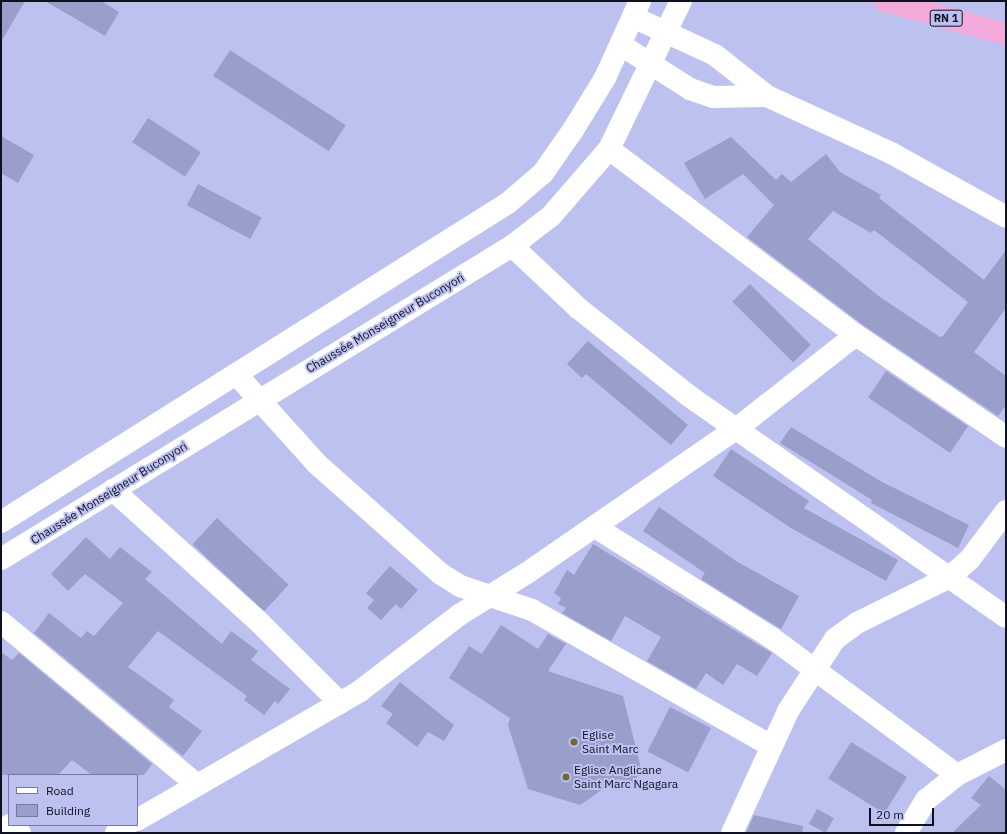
<!DOCTYPE html>
<html>
<head>
<meta charset="utf-8">
<style>
	body { margin:0 }
	#map { position:relative; width:1007px; height:834px; overflow:hidden; background:#bdc1f0; font-family:"IBM Plex Sans",sans-serif }
	div>[style] { position:absolute }
	.building>* { inset:0; background:#999ecb; transform-origin:0 0 }
	.minor>* { height:22px; margin:-11px; padding:0 11px; transform-origin:11px; border-radius:11px; background:#fff }
	.tertiary>* { height:22px; margin:-11px; padding:0 11px; transform-origin:11px; border-radius:11px; background:#fff }
	.trunk>* { height:22px; margin:-11px; padding:0 11px; transform-origin:11px; border-radius:11px; background:#f4aadb }
	.dots>* { width:11px; height:11px; translate:-50% -50%; box-sizing:border-box; border:2px solid #bdc1f0; border-radius:50% }
	span { translate:-50% -50%; white-space:nowrap; text-align:center; line-height:1.15; -webkit-text-stroke:4px #bdc1f0; paint-order:stroke }
	.shield-label span { padding:1px 3px; background:#bdc1f0; border:1px solid; border-radius:3px; -webkit-text-stroke-width:0 }
	.shield-label { font-size:11px; color:#0f1020; font-weight:700 }
	.street-label { font-size:12px; color:#0f1020 }
	.poi-label { font-size:12px; color:#0f1020 }
	.left { translate:0 -50%; text-align:left }
	.frame { position:absolute; inset:0; border:2px solid #0f1020; pointer-events:none }
	.legend { position:absolute; left:8px; top:774px; width:130px; height:52px; box-sizing:border-box; background:#bdc1f0; border:1px solid #777a9d; margin:0; padding:5px 7px; list-style:none; font-size:12px; color:#0f1020 }
	.legend li { display:flex; align-items:center; gap:8px; height:20px }
	.legend b { width:20px; border:1px solid #777a9d }
	.scale { position:absolute; left:869px; top:808px; width:65px; height:18px; box-sizing:border-box; border:2px solid #0f1020; border-top:0; padding-left:5px; font-size:12px; line-height:14px; white-space:nowrap; color:#0f1020; -webkit-text-stroke:3px #bdc1f0; paint-order:stroke }
</style>
</head>
<body>
<div id="map">
	<div class="building">
		<i style="clip-path:polygon(1px 1px,25px 1px,1px 42px)"></i>
		<i style="clip-path:polygon(45px 1px,101px 1px,119px 12px,105px 36px)"></i>
		<i style="left:230px;top:50px;width:138px;height:31px;rotate:33deg"></i>
		<i style="left:148px;top:118px;width:63px;height:29px;rotate:33deg"></i>
		<i style="clip-path:polygon(1px 136px,34px 155px,18px 183px,1px 173px)"></i>
		<i style="clip-path:polygon(evenodd,731px 137px,776px 180px,782px 174px,791px 182px,826px 154px,840px 172px,881px 195px,879px 198px,984px 280px,1006px 250px,1006px 308px,974px 352px,1006px 376px,1006px 405px,998px 416px,863px 325px,747px 237px,774px 205px,743px 174px,705px 199px,684px 163px,731px 137px,833px 211px,871px 233px,874px 230px,968px 302px,943px 336px,940px 337px,880px 297px,808px 239px,833px 211px)"></i>
		<i style="left:198px;top:184px;width:72px;height:24px;rotate:28deg"></i>
		<i style="left:750px;top:284px;width:86px;height:25px;rotate:45deg"></i>
		<i style="clip-path:polygon(588px 341px,688px 425px,671px 445px,586px 374px,582px 378px,567px 364px)"></i>
		<i style="left:886px;top:371px;width:99px;height:32px;rotate:34deg"></i>
		<i style="clip-path:polygon(791px 427px,882px 482px,969px 525px,958px 548px,871px 503px,872px 500px,780px 443px)"></i>
		<i style="clip-path:polygon(731px 449px,809px 501px,804px 508px,898px 560px,886px 581px,791px 528px,713px 476px)"></i>
		<i style="clip-path:polygon(659px 507px,736px 561px,799px 596px,781px 629px,701px 579px,705px 573px,643px 531px)"></i>
		<i style="left:217px;top:518px;width:98px;height:36px;rotate:43deg"></i>
		<i style="clip-path:polygon(86px 537px,110px 559px,120px 547px,152px 572px,145px 579px,222px 644px,231px 631px,258px 651px,251px 660px,290px 689px,278px 704px,275px 701px,264px 715px,244px 700px,247px 696px,158px 631px,128px 667px,174px 700px,169px 707px,202px 731px,183px 756px,34px 633px,49px 613px,81px 638px,87px 631px,94px 636px,123px 603px,85px 574px,68px 591px,51px 574px)"></i>
		<i style="clip-path:polygon(593px 544px,772px 653px,757px 676px,737px 664px,723px 685px,706px 673px,696px 689px,647px 661px,661px 637px,625px 616px,611px 641px,562px 613px,566px 608px,558px 604px,561px 598px,554px 593px,567px 570px,574px 575px)"></i>
		<i style="clip-path:polygon(390px 566px,418px 590px,401px 609px,396px 604px,381px 620px,367px 608px,374px 600px,366px 593px)"></i>
		<i style="clip-path:polygon(501px 625px,538px 649px,548px 634px,566px 644px,548px 671px,623px 696px,641px 768px,634px 784px,618px 779px,580px 805px,528px 789px,508px 725px,510px 718px,449px 678px,469px 646px,482px 654px)"></i>
		<i style="clip-path:polygon(1px 652px,12px 660px,19px 653px,152px 764px,144px 775px,92px 775px,72px 760px,58px 775px,1px 775px)"></i>
		<i style="clip-path:polygon(400px 682px,454px 725px,444px 741px,428px 732px,417px 747px,386px 723px,393px 714px,381px 706px)"></i>
		<i style="left:670px;top:707px;width:46px;height:50px;rotate:27deg"></i>
		<i style="left:851px;top:742px;width:66px;height:43px;rotate:32deg"></i>
		<i style="clip-path:polygon(989px 776px,1006px 790px,1006px 833px,952px 833px,981px 805px,971px 798px)"></i>
		<i style="left:817px;top:809px;width:19px;height:17px;rotate:28deg"></i>
		<i style="clip-path:polygon(754px 815px,803px 826px,802px 833px,746px 833px)"></i>
	</div>
	<div class="minor">
		<i style="left:633px;top:17px;width:90px;rotate:24.9deg"></i>
		<i style="left:715px;top:55px;width:66px;rotate:38.3deg"></i>
		<i style="left:767px;top:96px;width:139px;rotate:24.7deg"></i>
		<i style="left:893px;top:154px;width:129px;rotate:29.1deg"></i>
		<i style="left:621px;top:45px;width:82px;rotate:32.5deg"></i>
		<i style="left:690px;top:89px;width:24px;rotate:19deg"></i>
		<i style="left:713px;top:97px;width:54px;rotate:-1.1deg"></i>
		<i style="left:609px;top:149px;width:309px;rotate:37deg"></i>
		<i style="left:856px;top:335px;width:181px;rotate:34.2deg"></i>
		<i style="left:512px;top:246px;width:91px;rotate:43.2deg"></i>
		<i style="left:578px;top:308px;width:142px;rotate:38.4deg"></i>
		<i style="left:689px;top:396px;width:386px;rotate:34.9deg"></i>
		<i style="left:236px;top:374px;width:121px;rotate:48deg"></i>
		<i style="left:317px;top:464px;width:166px;rotate:41.6deg"></i>
		<i style="left:441px;top:574px;width:22px;rotate:32deg"></i>
		<i style="left:460px;top:586px;width:76px;rotate:18.4deg"></i>
		<i style="left:532px;top:610px;width:275px;rotate:29.6deg"></i>
		<i style="left:113px;top:490px;width:198px;rotate:42.1deg"></i>
		<i style="left:260px;top:623px;width:113px;rotate:45deg"></i>
		<i style="left:595px;top:527px;width:209px;rotate:32.1deg"></i>
		<i style="left:772px;top:638px;width:230px;rotate:36.5deg"></i>
		<i style="left:1px;top:622px;width:252px;rotate:39.7deg"></i>
		<i style="left:137px;top:820px;width:258px;rotate:-30deg"></i>
		<i style="left:360px;top:691px;width:125px;rotate:-37.5deg"></i>
		<i style="left:459px;top:615px;width:80px;rotate:-31.7deg"></i>
		<i style="left:527px;top:573px;width:254px;rotate:-34.6deg"></i>
		<i style="left:736px;top:429px;width:152px;rotate:-38.1deg"></i>
		<i style="left:10px;top:825px;width:13px;rotate:39deg"></i>
		<i style="left:116px;top:833px;width:14px;rotate:-34deg"></i>
		<i style="left:732px;top:833px;width:134px;rotate:-65.3deg"></i>
		<i style="left:788px;top:711px;width:86px;rotate:-56.9deg"></i>
		<i style="left:835px;top:639px;width:27px;rotate:-36deg"></i>
		<i style="left:857px;top:623px;width:104px;rotate:-26.3deg"></i>
		<i style="left:950px;top:577px;width:27px;rotate:-42deg"></i>
		<i style="left:970px;top:559px;width:60px;rotate:-53.1deg"></i>
		<i style="left:906px;top:833px;width:39px;rotate:-59deg"></i>
		<i style="left:926px;top:800px;width:40px;rotate:-39deg"></i>
		<i style="left:957px;top:775px;width:55px;rotate:-27deg"></i>
	</div>
	<div class="tertiary">
		<i style="left:1px;top:522px;width:599px;rotate:-32.18deg"></i>
		<i style="left:508px;top:203px;width:46px;rotate:-40.6deg"></i>
		<i style="left:543px;top:173px;width:52px;rotate:-55.1deg"></i>
		<i style="left:573px;top:130px;width:61px;rotate:-58.4deg"></i>
		<i style="left:605px;top:78px;width:85px;rotate:-65.6deg"></i>
		<i style="left:1px;top:559px;width:599px;rotate:-31.49deg"></i>
		<i style="left:512px;top:246px;width:49px;rotate:-37.6deg"></i>
		<i style="left:551px;top:216px;width:89px;rotate:-49.1deg"></i>
		<i style="left:609px;top:149px;width:165px;rotate:-64.1deg"></i>
	</div>
	<div class="trunk">
		<i style="left:885px;top:1px;width:125px;rotate:15.3deg"></i>
	</div>
	<div class="dots">
		<i style="left:574px;top:742px;background:#6f6734"></i>
		<i style="left:566px;top:777px;background:#6f6734"></i>
	</div>
	<div class="shield-label">
		<span style="left:946px;top:18px">RN 1</span>
	</div>
	<div class="street-label">
		<span style="left:385px;top:323px;rotate:-31deg">Chaussée Monseigneur Buconyori</span>
		<span style="left:109px;top:493px;rotate:-32deg">Chaussée Monseigneur Buconyori</span>
	</div>
	<div class="poi-label">
		<span class="left" style="left:582px;top:742px">Eglise<br>Saint Marc</span>
		<span class="left" style="left:574px;top:777px">Eglise Anglicane<br>Saint Marc Ngagara</span>
	</div>
	<div class="frame"></div>
	<ul class="legend">
	<li><b style="height:5px;background:#fff"></b>Road</li>
	<li><b style="height:11px;background:#999ecb"></b>Building</li>
	</ul>
	<div class="scale">20 m</div>
</div>
</body>
</html>
